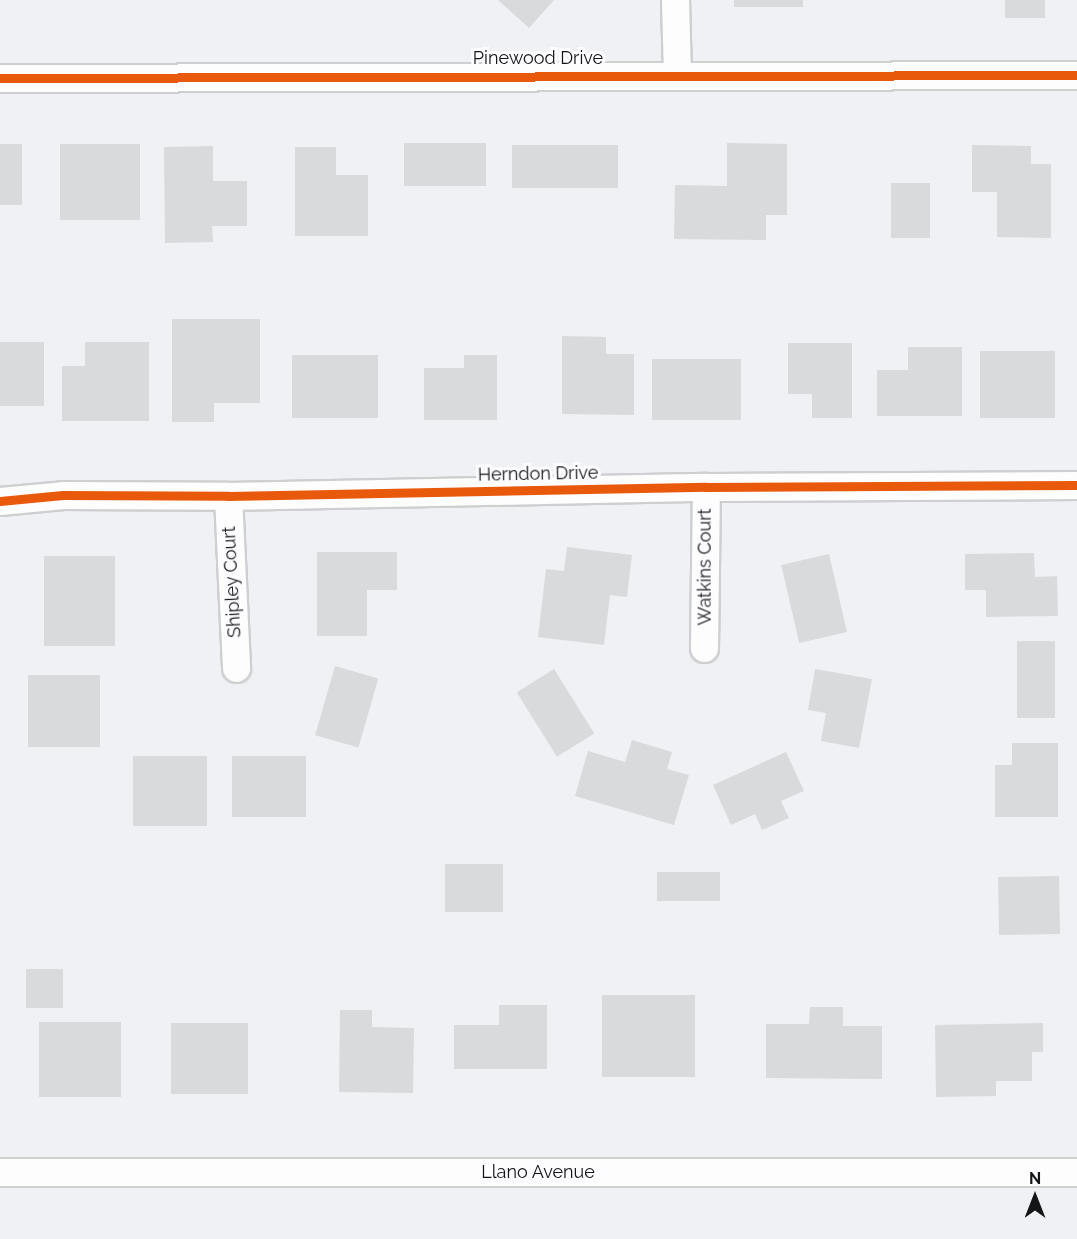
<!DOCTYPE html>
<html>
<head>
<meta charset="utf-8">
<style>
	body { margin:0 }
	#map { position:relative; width:1077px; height:1239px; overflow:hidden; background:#eff1f4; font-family:Raleway,sans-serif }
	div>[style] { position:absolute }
	.building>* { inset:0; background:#d8dadc; transform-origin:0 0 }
	.roads { filter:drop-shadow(2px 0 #cdcfd1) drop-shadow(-2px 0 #cdcfd1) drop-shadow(0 2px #cdcfd1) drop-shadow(0 -2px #cdcfd1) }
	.street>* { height:27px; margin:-13.5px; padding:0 13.5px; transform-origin:13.5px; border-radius:13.5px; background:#fdfdfd }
	.cycleway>* { height:9px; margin:-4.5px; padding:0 4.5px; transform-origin:4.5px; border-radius:4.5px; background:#e8590c }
	span { translate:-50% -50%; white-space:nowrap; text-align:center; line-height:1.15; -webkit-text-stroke:6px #fdfdff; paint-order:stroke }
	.street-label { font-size:18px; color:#141517 }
	.north { position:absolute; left:1005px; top:1167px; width:60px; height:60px; -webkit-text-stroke:4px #fdfdff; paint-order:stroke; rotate:0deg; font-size:16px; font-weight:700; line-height:24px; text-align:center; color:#141517 }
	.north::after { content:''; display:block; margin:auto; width:21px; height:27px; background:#141517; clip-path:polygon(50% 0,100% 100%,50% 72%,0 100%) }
</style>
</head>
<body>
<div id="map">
	<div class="building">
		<i style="clip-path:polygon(498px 0,554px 0,529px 28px)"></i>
		<i style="left:734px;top:0;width:69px;height:7px"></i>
		<i style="left:1005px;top:0;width:40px;height:18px"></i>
		<i style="left:486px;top:143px;width:43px;height:82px;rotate:90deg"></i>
		<i style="clip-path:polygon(727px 143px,787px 144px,787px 215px,766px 215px,766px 240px,674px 239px,675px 185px,727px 186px)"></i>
		<i style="left:0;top:144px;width:22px;height:61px"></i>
		<i style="left:60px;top:144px;width:80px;height:76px"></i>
		<i style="left:512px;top:145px;width:106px;height:43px"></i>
		<i style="clip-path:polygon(972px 145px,1031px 146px,1031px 164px,1051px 164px,1051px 238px,997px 237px,997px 192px,972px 192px)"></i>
		<i style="clip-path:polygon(213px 146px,213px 181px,247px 181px,247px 226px,212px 226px,213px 242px,165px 243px,164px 147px)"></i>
		<i style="clip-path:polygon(295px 147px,336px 147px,336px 175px,368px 175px,368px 236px,295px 236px)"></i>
		<i style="left:891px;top:183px;width:39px;height:55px"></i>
		<i style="clip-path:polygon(172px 319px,260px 319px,260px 403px,214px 403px,214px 422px,172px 422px)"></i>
		<i style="clip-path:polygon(562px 336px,606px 337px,606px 354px,634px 354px,634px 415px,562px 414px)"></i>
		<i style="left:0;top:342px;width:44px;height:64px"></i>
		<i style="clip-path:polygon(85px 342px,149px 342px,149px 421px,62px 421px,62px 366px,85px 366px)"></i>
		<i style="clip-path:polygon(788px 343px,852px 343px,852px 418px,812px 418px,812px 394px,788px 394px)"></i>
		<i style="clip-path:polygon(908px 347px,962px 347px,962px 416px,877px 416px,877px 370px,908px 370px)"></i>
		<i style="left:980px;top:351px;width:75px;height:67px"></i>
		<i style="left:292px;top:355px;width:86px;height:63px"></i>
		<i style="clip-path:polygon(464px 355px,497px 355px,497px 420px,424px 420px,424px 368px,464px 368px)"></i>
		<i style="left:652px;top:359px;width:89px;height:61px"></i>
		<i style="clip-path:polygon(567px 547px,632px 555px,627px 597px,610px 595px,604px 645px,538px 637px,546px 569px,564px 571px)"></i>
		<i style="clip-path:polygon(317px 552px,397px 552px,397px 590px,367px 590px,367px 636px,317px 636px)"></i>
		<i style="clip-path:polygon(1034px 553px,1035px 577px,1057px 576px,1058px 616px,986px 617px,986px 590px,965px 590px,965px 554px)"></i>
		<i style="left:829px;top:554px;width:80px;height:49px;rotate:77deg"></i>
		<i style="left:44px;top:556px;width:71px;height:90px"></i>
		<i style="left:1017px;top:641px;width:38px;height:77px"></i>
		<i style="left:335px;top:666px;width:45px;height:72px;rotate:16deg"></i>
		<i style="left:554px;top:669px;width:76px;height:44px;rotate:58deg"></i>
		<i style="clip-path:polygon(815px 669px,872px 679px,859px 748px,821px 741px,826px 713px,808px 710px)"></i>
		<i style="left:28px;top:675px;width:72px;height:72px"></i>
		<i style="clip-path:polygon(632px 740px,672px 752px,667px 769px,689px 775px,674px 825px,575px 796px,588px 751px,625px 762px)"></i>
		<i style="clip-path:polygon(1012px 743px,1058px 743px,1058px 817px,995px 817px,995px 765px,1012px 765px)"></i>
		<i style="clip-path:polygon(786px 752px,804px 791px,781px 801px,789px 818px,762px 830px,755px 814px,731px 825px,713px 785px)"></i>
		<i style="left:133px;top:756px;width:74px;height:70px"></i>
		<i style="left:232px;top:756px;width:74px;height:61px"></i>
		<i style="left:445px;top:864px;width:58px;height:48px"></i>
		<i style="left:657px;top:872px;width:63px;height:29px"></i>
		<i style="left:1059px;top:876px;width:58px;height:61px;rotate:89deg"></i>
		<i style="left:26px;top:969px;width:37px;height:39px"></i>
		<i style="left:602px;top:995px;width:93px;height:82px"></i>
		<i style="clip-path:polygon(499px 1005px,547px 1005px,547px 1069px,454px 1069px,454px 1025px,499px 1025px)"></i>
		<i style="clip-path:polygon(810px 1007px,843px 1007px,843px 1026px,882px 1026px,882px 1079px,766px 1078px,766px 1024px,809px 1024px)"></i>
		<i style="clip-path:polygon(340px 1010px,372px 1010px,372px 1027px,414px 1028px,413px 1093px,339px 1092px)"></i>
		<i style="left:39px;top:1022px;width:82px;height:75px"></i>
		<i style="left:171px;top:1023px;width:77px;height:71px"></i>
		<i style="clip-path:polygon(1043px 1023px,1043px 1052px,1032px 1052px,1032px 1081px,996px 1081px,996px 1096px,936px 1097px,935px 1025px)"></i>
	</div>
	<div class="roads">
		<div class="street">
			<i style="left:675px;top:0;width:74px;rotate:88.5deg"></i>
			<i style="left:0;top:78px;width:1077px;rotate:-0.16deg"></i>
			<i style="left:228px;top:496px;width:172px;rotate:87.3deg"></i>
			<i style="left:0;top:501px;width:63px;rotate:-5.4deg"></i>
			<i style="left:63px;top:495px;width:165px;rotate:0.3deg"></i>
			<i style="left:228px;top:496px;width:478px;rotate:-1.1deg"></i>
			<i style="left:706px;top:487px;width:371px;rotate:-0.3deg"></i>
			<i style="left:704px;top:648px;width:161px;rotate:-89.3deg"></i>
			<i style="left:0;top:1172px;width:1077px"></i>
		</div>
	</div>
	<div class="cycleway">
		<i style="left:0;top:78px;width:1077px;rotate:-0.16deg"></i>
		<i style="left:0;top:501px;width:63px;rotate:-5.4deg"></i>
		<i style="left:63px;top:495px;width:165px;rotate:0.3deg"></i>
		<i style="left:228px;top:496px;width:478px;rotate:-1.1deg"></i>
		<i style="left:706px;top:487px;width:371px;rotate:-0.3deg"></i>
	</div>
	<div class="street-label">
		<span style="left:538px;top:58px">Pinewood Drive</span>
		<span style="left:538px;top:474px;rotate:-1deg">Herndon Drive</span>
		<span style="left:705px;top:567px;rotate:-90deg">Watkins Court</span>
		<span style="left:232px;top:582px;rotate:-93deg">Shipley Court</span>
		<span style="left:538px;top:1172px">Llano Avenue</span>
	</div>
	<div class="north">N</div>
</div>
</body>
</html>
